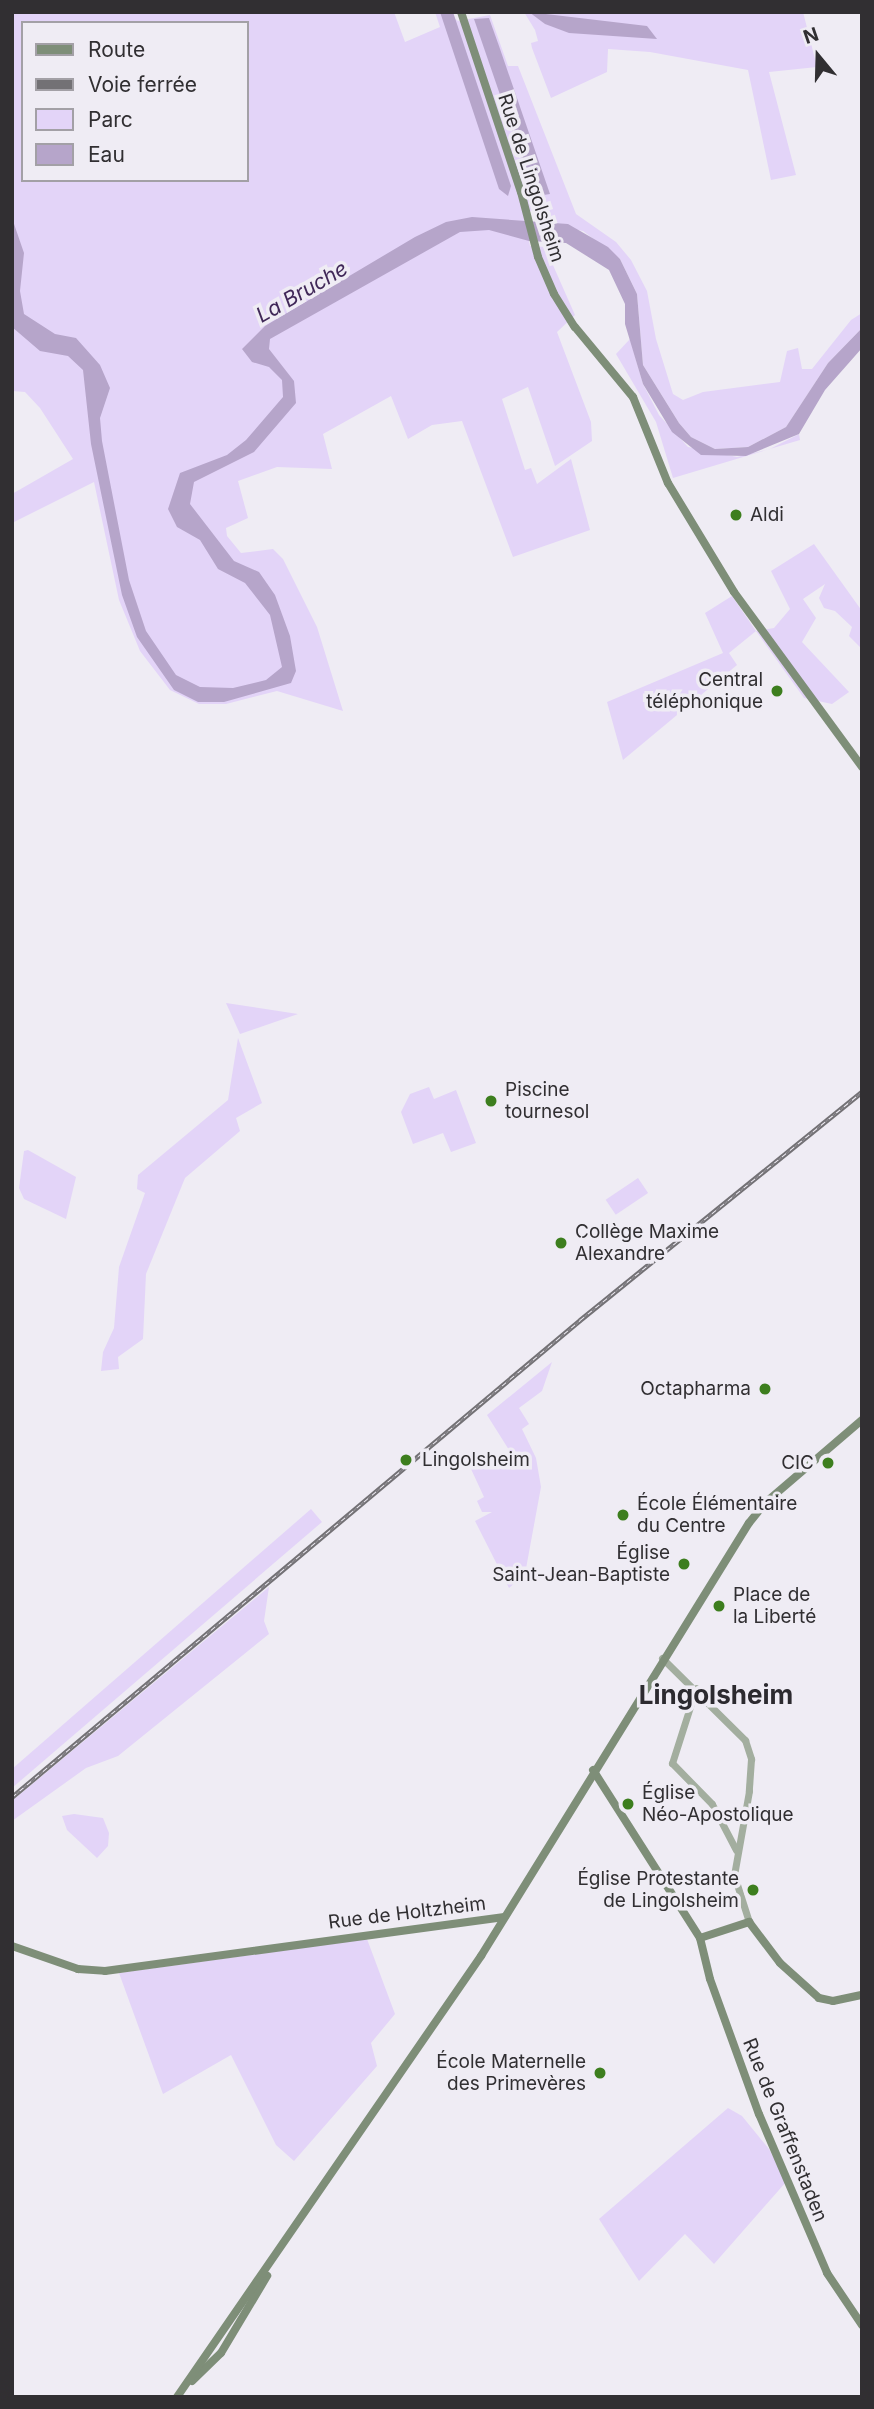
<!DOCTYPE html>
<html>
<head>
<meta charset="utf-8">
<style>
	body { margin:0 }
	#map { position:relative; width:874px; height:2409px; overflow:hidden; background:#efecf4; font-family:Inter,sans-serif }
	div>[style] { position:absolute }
	.green>* { inset:0; background:#e3d4f8; transform-origin:0 0 }
	.water>* { inset:0; background:#b6a5ca }
	.tertiary>* { height:7px; margin:-3.5px; padding:0 3.5px; transform-origin:3.5px; border-radius:3.5px; background:#a3ae9f }
	.secondary>* { height:8px; margin:-4px; padding:0 4px; transform-origin:4px; border-radius:4px; background:#7e8e78 }
	.rail>* { height:4.5px; margin-top:-2.25px; transform-origin:0; background:repeating-linear-gradient(90deg,#efecf4 0 5px,#737175 0 10px); box-sizing:border-box; border-block:2px solid #737175 }
	.dots>* { width:19px; height:19px; translate:-50% -50%; box-sizing:border-box; border:4px solid #efecf4; border-radius:50% }
	span { translate:-50% -50%; white-space:nowrap; text-align:center; line-height:1.15; -webkit-text-stroke:7px #efecf4; paint-order:stroke }
	.street-label { font-size:19px; color:#312f32 }
	.poi-label { font-size:19px; color:#312f32 }
	.left { translate:0 -50%; text-align:left }
	.right { translate:-100% -50%; text-align:right }
	.water-label { font-size:21px; color:#402858; font-style:italic }
	.district-label { font-size:26px; color:#2c2a2f; font-weight:700 }
	.frame { position:absolute; inset:0; border:14px solid #312f32; pointer-events:none }
	.legend { position:absolute; left:21px; top:21px; width:228px; height:161px; box-sizing:border-box; background:#efecf4; border:2px solid #a3a0a6; margin:0; padding:9px 12px; list-style:none; font-size:21px; color:#312f32 }
	.legend li { display:flex; align-items:center; gap:14px; height:35px }
	.legend b { width:35px; border:2px solid #a3a0a6 }
	.north { position:absolute; left:783px; top:21px; width:70px; height:70px; -webkit-text-stroke:5px #efecf4; paint-order:stroke; rotate:341deg; font-size:19px; font-weight:700; line-height:28px; text-align:center; color:#312f32 }
	.north::after { content:''; display:block; margin:auto; width:24px; height:32px; background:#312f32; clip-path:polygon(50% 0,100% 100%,50% 72%,0 100%) }
</style>
</head>
<body>
<div id="map">
	<div class="green">
		<i style="clip-path:polygon(evenodd,12px 12px,394px 12px,405px 42px,440px 27px,435px 12px,447px 12px,458px 21px,490px 15px,508px 66px,518px 66px,576px 214px,616px 242px,631px 260px,647px 291px,656px 339px,673px 394px,683px 400px,703px 392px,780px 382px,787px 351px,798px 348px,802px 369px,812px 369px,851px 320px,862px 313px,862px 328px,828px 363px,786px 427px,748px 447px,715px 449px,691px 437px,679px 423px,643px 365px,637px 294px,620px 259px,583px 231px,539px 222px,537px 209px,523px 213px,530px 246px,545px 247px,575px 315px,557px 332px,591px 422px,592px 441px,555px 466px,528px 387px,502px 399px,525px 470px,531px 468px,537px 484px,571px 459px,590px 530px,513px 557px,462px 421px,432px 425px,408px 439px,391px 396px,323px 434px,332px 469px,277px 467px,238px 481px,248px 518px,226px 528px,227px 536px,241px 553px,273px 549px,283px 559px,317px 627px,343px 711px,277px 691px,226px 704px,199px 704px,170px 690px,140px 651px,119px 600px,94px 482px,12px 523px,12px 494px,73px 459px,40px 408px,25px 392px,12px 391px,12px 12px,23px 23px,247px 23px,247px 180px,23px 180px,23px 23px)"></i>
		<i style="clip-path:polygon(524px 12px,803px 12px,817px 67px,769px 72px,796px 175px,771px 180px,748px 70px,650px 52px,608px 49px,607px 72px,551px 98px,532px 48px,531px 43px,538px 41px,535px 30px)"></i>
		<i style="clip-path:polygon(630px 339px,643px 384px,659px 415px,688px 447px,737px 457px,770px 449px,799px 434px,800px 440px,673px 478px,656px 422px,616px 354px)"></i>
		<i style="clip-path:polygon(814px 544px,862px 611px,862px 649px,849px 636px,852px 627px,835px 611px,824px 608px,819px 598px,825px 584px,803px 599px,816px 618px,802px 642px,849px 692px,832px 704px,804px 698px,756px 631px,729px 653px,737px 665px,623px 760px,607px 702px,723px 653px,705px 613px,732px 596px,756px 631px,774px 628px,790px 609px,771px 571px)"></i>
		<i style="clip-path:polygon(226px 1003px,298px 1014px,240px 1034px)"></i>
		<i style="clip-path:polygon(238px 1038px,262px 1103px,236px 1118px,240px 1131px,185px 1178px,146px 1274px,143px 1339px,118px 1357px,119px 1369px,101px 1371px,103px 1352px,114px 1328px,119px 1267px,145px 1193px,137px 1189px,138px 1175px,228px 1100px)"></i>
		<i style="clip-path:polygon(429px 1087px,434px 1099px,456px 1090px,476px 1143px,451px 1152px,443px 1133px,413px 1144px,401px 1112px,410px 1094px)"></i>
		<i style="clip-path:polygon(28px 1150px,76px 1177px,66px 1219px,24px 1199px,19px 1188px,24px 1151px)"></i>
		<i style="left:638px;top:1178px;width:18px;height:39px;rotate:56deg"></i>
		<i style="clip-path:polygon(552px 1362px,542px 1391px,519px 1408px,529px 1424px,522px 1429px,536px 1458px,541px 1487px,525px 1574px,509px 1588px,475px 1521px,492px 1512px,482px 1512px,477px 1501px,484px 1497px,471px 1469px,511px 1453px,487px 1415px)"></i>
		<i style="clip-path:polygon(311px 1509px,322px 1522px,12px 1788px,12px 1769px)"></i>
		<i style="clip-path:polygon(269px 1587px,264px 1621px,269px 1634px,118px 1756px,86px 1768px,12px 1821px,12px 1801px)"></i>
		<i style="clip-path:polygon(74px 1814px,103px 1818px,109px 1833px,108px 1846px,97px 1858px,67px 1830px,62px 1816px)"></i>
		<i style="clip-path:polygon(367px 1939px,395px 2014px,371px 2043px,377px 2066px,294px 2161px,276px 2145px,231px 2055px,163px 2094px,119px 1973px)"></i>
		<i style="clip-path:polygon(728px 2108px,742px 2116px,769px 2149px,786px 2182px,714px 2264px,685px 2234px,639px 2281px,599px 2219px)"></i>
	</div>
	<div class="water">
		<i style="clip-path:polygon(440px 12px,453px 12px,511px 186px,508px 196px,499px 189px)"></i>
		<i style="clip-path:polygon(529px 12px,647px 26px,657px 39px,569px 33px,545px 24px)"></i>
		<i style="clip-path:polygon(489px 18px,499px 46px,550px 194px,537px 196px,531px 185px,474px 19px)"></i>
		<i style="clip-path:polygon(472px 217px,568px 224px,608px 247px,620px 259px,637px 294px,643px 365px,679px 423px,691px 437px,715px 449px,748px 447px,786px 427px,828px 363px,862px 328px,862px 348px,825px 390px,799px 434px,746px 456px,701px 455px,672px 432px,643px 384px,625px 324px,625px 304px,609px 270px,566px 243px,529px 241px,489px 230px,460px 232px,270px 339px,269px 349px,294px 381px,296px 403px,254px 452px,194px 482px,190px 504px,234px 561px,259px 572px,275px 595px,290px 636px,296px 671px,291px 683px,224px 702px,198px 702px,174px 690px,137px 637px,122px 595px,91px 444px,83px 370px,68px 356px,40px 351px,12px 327px,12px 218px,24px 253px,20px 291px,24px 314px,55px 334px,76px 338px,100px 365px,110px 388px,100px 418px,102px 441px,129px 580px,146px 631px,176px 675px,200px 687px,233px 688px,266px 680px,282px 667px,270px 615px,245px 583px,218px 569px,200px 540px,177px 527px,168px 509px,180px 473px,227px 455px,246px 440px,283px 397px,282px 380px,269px 367px,252px 362px,242px 349px,265px 326px,415px 237px,446px 222px)"></i>
	</div>
	<div class="tertiary">
		<i style="left:662px;top:1658px;width:117px;rotate:44.7deg"></i>
		<i style="left:745px;top:1740px;width:20px;rotate:72deg"></i>
		<i style="left:751px;top:1759px;width:32px;rotate:94deg"></i>
		<i style="left:749px;top:1791px;width:85px;rotate:100.1deg"></i>
		<i style="left:734px;top:1875px;width:49px;rotate:72.3deg"></i>
		<i style="left:696px;top:1688px;width:79px;rotate:107.7deg"></i>
		<i style="left:672px;top:1763px;width:57px;rotate:45.7deg"></i>
		<i style="left:712px;top:1804px;width:52px;rotate:62.4deg"></i>
	</div>
	<div class="secondary">
		<i style="left:461px;top:12px;width:190px;rotate:71.6deg"></i>
		<i style="left:521px;top:192px;width:67px;rotate:75.3deg"></i>
		<i style="left:538px;top:257px;width:40px;rotate:66.6deg"></i>
		<i style="left:554px;top:294px;width:39px;rotate:58deg"></i>
		<i style="left:575px;top:327px;width:91px;rotate:50.4deg"></i>
		<i style="left:633px;top:397px;width:93px;rotate:67.9deg"></i>
		<i style="left:668px;top:483px;width:127px;rotate:58.8deg"></i>
		<i style="left:734px;top:592px;width:217px;rotate:53.8deg"></i>
		<i style="left:593px;top:1770px;width:199px;rotate:57.5deg"></i>
		<i style="left:700px;top:1938px;width:42px;rotate:76.3deg"></i>
		<i style="left:710px;top:1979px;width:144px;rotate:70.1deg"></i>
		<i style="left:759px;top:2114px;width:173px;rotate:66.8deg"></i>
		<i style="left:827px;top:2273px;width:63px;rotate:56.1deg"></i>
		<i style="left:700px;top:1938px;width:52px;rotate:-18.1deg"></i>
		<i style="left:749px;top:1922px;width:51px;rotate:52.9deg"></i>
		<i style="left:780px;top:1963px;width:52px;rotate:41.9deg"></i>
		<i style="left:819px;top:1998px;width:14px;rotate:12deg"></i>
		<i style="left:833px;top:2001px;width:30px;rotate:-12deg"></i>
		<i style="left:12px;top:1946px;width:70px;rotate:19.2deg"></i>
		<i style="left:78px;top:1969px;width:27px;rotate:4deg"></i>
		<i style="left:105px;top:1971px;width:403px;rotate:-7.7deg"></i>
		<i style="left:192px;top:2381px;width:40px;rotate:-44deg"></i>
		<i style="left:221px;top:2353px;width:90px;rotate:-59.1deg"></i>
		<i style="left:177px;top:2397px;width:536px;rotate:-55.42deg"></i>
		<i style="left:481px;top:1956px;width:509px;rotate:-58.25deg"></i>
		<i style="left:749px;top:1523px;width:26px;rotate:-51deg"></i>
		<i style="left:765px;top:1503px;width:128px;rotate:-40.6deg"></i>
	</div>
	<div class="rail">
		<i style="left:12px;top:1797px;width:742px;rotate:-40.02deg"></i>
		<i style="left:580px;top:1320px;width:363px;rotate:-39deg"></i>
	</div>
	<div class="dots">
		<i style="left:736px;top:515px;background:#3d7e1e"></i>
		<i style="left:777px;top:691px;background:#3d7e1e"></i>
		<i style="left:491px;top:1101px;background:#3d7e1e"></i>
		<i style="left:561px;top:1243px;background:#3d7e1e"></i>
		<i style="left:765px;top:1389px;background:#3d7e1e"></i>
		<i style="left:406px;top:1460px;background:#3d7e1e"></i>
		<i style="left:828px;top:1463px;background:#3d7e1e"></i>
		<i style="left:623px;top:1515px;background:#3d7e1e"></i>
		<i style="left:684px;top:1564px;background:#3d7e1e"></i>
		<i style="left:719px;top:1606px;background:#3d7e1e"></i>
		<i style="left:628px;top:1804px;background:#3d7e1e"></i>
		<i style="left:753px;top:1890px;background:#3d7e1e"></i>
		<i style="left:600px;top:2073px;background:#3d7e1e"></i>
	</div>
	<div class="street-label">
		<span style="left:531px;top:178px;rotate:72deg">Rue de Lingolsheim</span>
		<span style="left:407px;top:1913px;rotate:-7deg">Rue de Holtzheim</span>
		<span style="left:785px;top:2130px;rotate:68deg">Rue de Graffenstaden</span>
	</div>
	<div class="poi-label">
		<span class="left" style="left:750px;top:515px">Aldi</span>
		<span class="right" style="left:763px;top:691px">Central<br>téléphonique</span>
		<span class="left" style="left:505px;top:1101px">Piscine<br>tournesol</span>
		<span class="left" style="left:575px;top:1243px">Collège Maxime<br>Alexandre</span>
		<span class="right" style="left:751px;top:1389px">Octapharma</span>
		<span class="left" style="left:422px;top:1460px">Lingolsheim</span>
		<span class="right" style="left:814px;top:1463px">CIC</span>
		<span class="left" style="left:637px;top:1515px">École Élémentaire<br>du Centre</span>
		<span class="right" style="left:670px;top:1564px">Église<br>Saint-Jean-Baptiste</span>
		<span class="left" style="left:733px;top:1606px">Place de<br>la Liberté</span>
		<span class="left" style="left:642px;top:1804px">Église<br>Néo-Apostolique</span>
		<span class="right" style="left:739px;top:1890px">Église Protestante<br>de Lingolsheim</span>
		<span class="right" style="left:586px;top:2073px">École Maternelle<br>des Primevères</span>
	</div>
	<div class="water-label">
		<span style="left:302px;top:292px;rotate:-30deg">La Bruche</span>
	</div>
	<div class="district-label">
		<span style="left:716px;top:1695px">Lingolsheim</span>
	</div>
	<div class="frame"></div>
	<ul class="legend">
	<li><b style="height:9px;background:#7e8e78"></b>Route</li>
	<li><b style="height:9px;background:#737175"></b>Voie ferrée</li>
	<li><b style="height:19px;background:#e3d4f8"></b>Parc</li>
	<li><b style="height:19px;background:#b6a5ca"></b>Eau</li>
	</ul>
	<div class="north">N</div>
</div>
</body>
</html>
